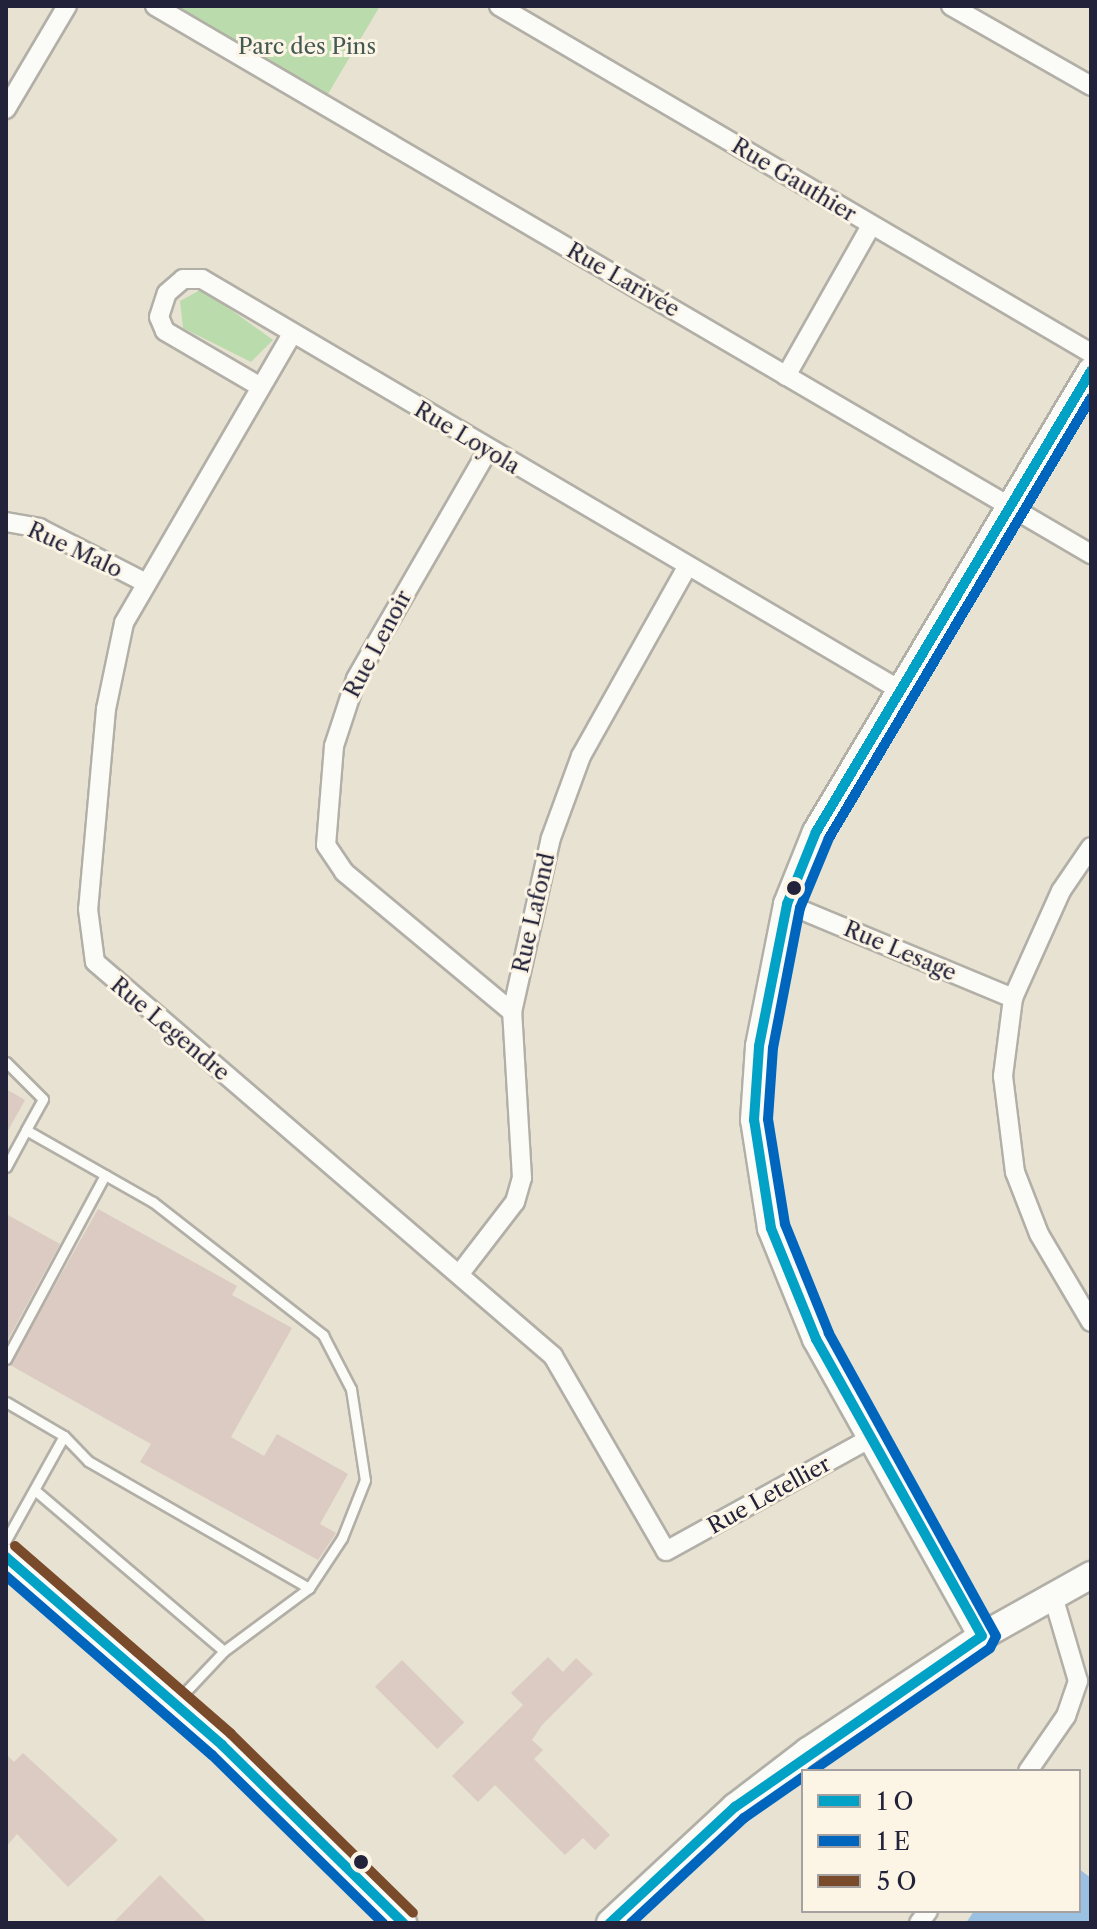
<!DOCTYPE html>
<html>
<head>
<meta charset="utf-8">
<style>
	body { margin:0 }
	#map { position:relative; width:1097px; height:1929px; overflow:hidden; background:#e7e2d2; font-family:"Libre Caslon Text",serif }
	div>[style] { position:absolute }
	.green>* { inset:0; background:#badcad }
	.water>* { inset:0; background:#9ac0e2 }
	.building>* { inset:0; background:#dbcbc2; transform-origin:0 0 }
	.roads { filter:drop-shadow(2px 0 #b2afa7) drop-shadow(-2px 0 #b2afa7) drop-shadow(0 2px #b2afa7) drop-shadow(0 -2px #b2afa7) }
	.lane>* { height:9px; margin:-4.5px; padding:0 4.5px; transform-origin:4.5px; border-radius:4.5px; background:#fbfbf8 }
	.street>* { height:18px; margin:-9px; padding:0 9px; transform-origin:9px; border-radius:9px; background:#fbfbf8 }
	.secondary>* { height:26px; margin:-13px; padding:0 13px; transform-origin:13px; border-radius:13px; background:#fbfbf8 }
	.bus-1>* { height:10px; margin:-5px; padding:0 5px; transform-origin:5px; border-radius:5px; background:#02a2c7 }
	.bus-2>* { height:10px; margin:-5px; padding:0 5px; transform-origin:5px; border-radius:5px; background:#0065bd }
	.bus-3>* { height:10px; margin:-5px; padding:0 5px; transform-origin:5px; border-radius:5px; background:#7a4b2a }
	.dots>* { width:22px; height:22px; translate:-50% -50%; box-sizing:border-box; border:4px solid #fcf5e5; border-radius:50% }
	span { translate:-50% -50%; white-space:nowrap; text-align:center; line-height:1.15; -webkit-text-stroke:6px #fcf5e5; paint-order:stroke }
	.park-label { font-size:22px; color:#455954 }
	.street-label { font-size:22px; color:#22223b }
	.frame { position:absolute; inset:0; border:8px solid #22223b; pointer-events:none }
	.legend { position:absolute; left:801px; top:1769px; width:280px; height:144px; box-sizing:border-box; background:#fcf5e5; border:2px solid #a5a1a1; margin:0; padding:10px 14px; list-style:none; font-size:24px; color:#22223b }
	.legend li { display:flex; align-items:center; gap:16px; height:40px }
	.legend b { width:40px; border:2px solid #a5a1a1 }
</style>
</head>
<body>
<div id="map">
	<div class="green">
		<i style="clip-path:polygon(155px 6px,380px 6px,322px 104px)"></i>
		<i style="clip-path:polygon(202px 289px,273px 340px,251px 362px,183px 328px,180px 301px)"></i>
	</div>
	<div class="water">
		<i style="clip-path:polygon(1079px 1869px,1091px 1878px,1091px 1923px,966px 1923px,974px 1911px,1079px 1911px)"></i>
	</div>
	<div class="building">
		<i style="clip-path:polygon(6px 1089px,25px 1100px,6px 1134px)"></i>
		<i style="clip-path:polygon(98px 1209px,237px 1286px,232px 1295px,292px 1328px,231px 1437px,264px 1456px,277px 1434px,348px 1474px,320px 1524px,336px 1533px,318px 1560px,140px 1462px,151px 1444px,10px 1365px)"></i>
		<i style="clip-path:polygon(6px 1214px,60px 1244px,6px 1343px)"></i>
		<i style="clip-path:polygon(548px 1657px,563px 1672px,576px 1658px,593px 1674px,542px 1725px,532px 1740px,543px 1750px,534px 1759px,610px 1835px,595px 1850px,583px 1838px,565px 1855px,495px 1785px,478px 1802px,452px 1776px,523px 1705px,511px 1693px)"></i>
		<i style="left:402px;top:1660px;width:88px;height:38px;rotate:45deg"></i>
		<i style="clip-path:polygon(23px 1753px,118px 1840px,68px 1887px,17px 1834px,6px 1847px,6px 1754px,14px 1762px)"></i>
		<i style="clip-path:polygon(160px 1875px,208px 1923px,113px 1923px)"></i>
	</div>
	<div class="roads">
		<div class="lane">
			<i style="left:6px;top:1062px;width:52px;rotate:45deg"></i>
			<i style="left:43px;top:1099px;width:35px;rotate:119deg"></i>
			<i style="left:6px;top:1167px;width:42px;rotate:-61.6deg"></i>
			<i style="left:26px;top:1130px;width:146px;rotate:29.6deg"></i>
			<i style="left:153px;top:1202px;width:216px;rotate:38deg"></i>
			<i style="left:323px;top:1335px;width:61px;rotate:62.6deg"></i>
			<i style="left:351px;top:1389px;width:92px;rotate:81.3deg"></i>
			<i style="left:365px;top:1480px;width:62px;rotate:111.6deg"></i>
			<i style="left:342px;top:1538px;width:60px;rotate:123.4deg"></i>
			<i style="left:6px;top:1359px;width:209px;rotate:-61.7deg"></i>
			<i style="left:6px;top:1402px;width:67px;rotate:30.4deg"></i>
			<i style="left:64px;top:1436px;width:35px;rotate:46deg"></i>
			<i style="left:88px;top:1461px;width:255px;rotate:29.9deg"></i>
			<i style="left:309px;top:1588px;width:106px;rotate:143.5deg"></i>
			<i style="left:224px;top:1651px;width:70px;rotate:133.3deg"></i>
			<i style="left:37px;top:1492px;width:245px;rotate:40.4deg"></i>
			<i style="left:6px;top:1540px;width:119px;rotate:-60.9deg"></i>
		</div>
		<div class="street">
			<i style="left:155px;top:6px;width:1085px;rotate:30.35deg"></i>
			<i style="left:499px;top:6px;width:686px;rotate:30.38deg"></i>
			<i style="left:951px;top:6px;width:161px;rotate:29.7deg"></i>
			<i style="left:6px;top:109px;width:120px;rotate:-59.4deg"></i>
			<i style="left:292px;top:334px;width:334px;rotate:120.2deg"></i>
			<i style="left:124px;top:623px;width:88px;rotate:101.8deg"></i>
			<i style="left:106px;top:709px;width:201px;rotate:95.1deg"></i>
			<i style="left:88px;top:909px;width:53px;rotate:82.5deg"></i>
			<i style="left:95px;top:962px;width:604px;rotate:40.7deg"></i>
			<i style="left:553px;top:1356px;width:225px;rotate:59.9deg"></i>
			<i style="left:666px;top:1551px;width:234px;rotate:-28.9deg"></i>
			<i style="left:786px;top:376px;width:172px;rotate:-60.5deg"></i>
			<i style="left:259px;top:386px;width:109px;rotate:-149.7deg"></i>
			<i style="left:165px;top:331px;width:15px;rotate:-113deg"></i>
			<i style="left:159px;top:317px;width:25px;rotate:-72deg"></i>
			<i style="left:167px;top:293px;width:21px;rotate:-41deg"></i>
			<i style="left:183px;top:279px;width:19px"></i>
			<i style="left:202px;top:279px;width:808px;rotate:30.5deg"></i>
			<i style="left:488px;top:450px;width:264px;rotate:120deg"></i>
			<i style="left:356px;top:679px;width:71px;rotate:108.2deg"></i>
			<i style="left:334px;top:746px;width:99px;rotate:94.6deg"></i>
			<i style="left:326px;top:845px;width:32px;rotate:56deg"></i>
			<i style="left:344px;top:872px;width:219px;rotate:39.8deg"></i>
			<i style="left:6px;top:522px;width:34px;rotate:10deg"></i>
			<i style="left:39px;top:528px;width:116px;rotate:27.2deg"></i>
			<i style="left:1091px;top:847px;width:53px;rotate:124.3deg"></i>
			<i style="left:1061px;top:891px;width:117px;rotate:114.2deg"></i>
			<i style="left:1013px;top:998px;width:79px;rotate:97.3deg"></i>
			<i style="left:1003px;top:1076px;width:97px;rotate:82.9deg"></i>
			<i style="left:1015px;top:1172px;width:66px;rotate:68.8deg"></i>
			<i style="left:1039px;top:1234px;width:102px;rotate:59.4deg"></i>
			<i style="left:787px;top:904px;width:245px;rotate:22.6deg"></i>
			<i style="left:461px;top:1272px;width:88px;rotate:-52.4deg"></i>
			<i style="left:515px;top:1202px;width:25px;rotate:-74deg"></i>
			<i style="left:522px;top:1178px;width:166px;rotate:-93.4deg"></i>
			<i style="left:512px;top:1012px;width:178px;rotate:-77.4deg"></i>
			<i style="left:551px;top:838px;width:87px;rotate:-69.9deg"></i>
			<i style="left:581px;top:756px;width:217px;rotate:-60.7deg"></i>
			<i style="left:1028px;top:1771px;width:67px;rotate:-55.4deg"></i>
			<i style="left:1066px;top:1716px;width:37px;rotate:-71deg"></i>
			<i style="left:1078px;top:1681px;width:89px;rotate:-106.4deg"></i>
			<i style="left:919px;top:1923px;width:15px;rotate:-53deg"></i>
		</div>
		<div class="secondary">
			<i style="left:6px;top:1557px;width:286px;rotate:41deg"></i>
			<i style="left:222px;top:1745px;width:254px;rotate:44.5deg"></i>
			<i style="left:982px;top:1636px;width:340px;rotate:-119.2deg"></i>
			<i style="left:816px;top:1339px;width:120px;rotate:-112.1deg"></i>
			<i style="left:771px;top:1228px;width:109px;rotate:-98.9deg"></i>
			<i style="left:754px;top:1120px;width:74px;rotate:-86.1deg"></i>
			<i style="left:759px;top:1046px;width:145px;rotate:-78.8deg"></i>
			<i style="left:787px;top:904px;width:78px;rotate:-68.1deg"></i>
			<i style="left:816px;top:832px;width:537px;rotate:-59.18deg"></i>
			<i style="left:610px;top:1923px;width:171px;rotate:-42.9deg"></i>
			<i style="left:735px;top:1807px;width:92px;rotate:-37.5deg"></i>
			<i style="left:808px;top:1751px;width:209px;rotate:-33.5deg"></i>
			<i style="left:982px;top:1636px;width:125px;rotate:-29.2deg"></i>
		</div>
	</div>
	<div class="bus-1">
		<i style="left:6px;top:1557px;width:286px;rotate:41deg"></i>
		<i style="left:222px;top:1745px;width:254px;rotate:44.5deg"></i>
		<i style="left:610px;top:1923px;width:171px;rotate:-42.9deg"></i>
		<i style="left:735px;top:1807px;width:300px;rotate:-34.7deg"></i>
		<i style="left:982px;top:1636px;width:340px;rotate:-119.2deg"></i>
		<i style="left:816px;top:1339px;width:120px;rotate:-112.1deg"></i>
		<i style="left:771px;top:1228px;width:109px;rotate:-98.9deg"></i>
		<i style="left:754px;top:1120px;width:74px;rotate:-86.1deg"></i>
		<i style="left:759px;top:1046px;width:145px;rotate:-78.8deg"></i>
		<i style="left:787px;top:904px;width:78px;rotate:-68.1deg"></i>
		<i style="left:816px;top:832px;width:537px;rotate:-59.18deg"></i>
	</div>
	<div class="bus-2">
		<i style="left:6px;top:1576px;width:273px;rotate:41deg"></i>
		<i style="left:212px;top:1755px;width:240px;rotate:44.5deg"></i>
		<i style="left:812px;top:1771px;width:216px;rotate:-34.6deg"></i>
		<i style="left:990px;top:1648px;width:13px;rotate:-63deg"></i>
		<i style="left:996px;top:1636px;width:346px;rotate:-118.9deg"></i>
		<i style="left:829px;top:1333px;width:118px;rotate:-112deg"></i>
		<i style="left:785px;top:1224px;width:106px;rotate:-99.2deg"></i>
		<i style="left:768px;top:1119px;width:71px;rotate:-86deg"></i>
		<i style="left:773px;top:1048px;width:143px;rotate:-79.1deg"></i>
		<i style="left:800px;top:908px;width:76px;rotate:-67.5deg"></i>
		<i style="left:829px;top:838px;width:512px;rotate:-59.23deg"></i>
		<i style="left:631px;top:1923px;width:154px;rotate:-42.9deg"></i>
		<i style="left:744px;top:1818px;width:72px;rotate:-34.8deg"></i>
	</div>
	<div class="bus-3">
		<i style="left:15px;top:1546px;width:286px;rotate:41deg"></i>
		<i style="left:231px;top:1734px;width:255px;rotate:44.5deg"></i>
	</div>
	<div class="dots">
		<i style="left:794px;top:888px;background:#22223b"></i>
		<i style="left:361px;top:1862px;background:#22223b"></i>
	</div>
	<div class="park-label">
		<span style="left:307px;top:47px">Parc des Pins</span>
	</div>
	<div class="street-label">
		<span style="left:794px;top:180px;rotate:31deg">Rue Gauthier</span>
		<span style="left:623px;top:280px;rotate:30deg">Rue Larivée</span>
		<span style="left:467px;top:438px;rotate:31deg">Rue Loyola</span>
		<span style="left:75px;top:550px;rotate:25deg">Rue Malo</span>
		<span style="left:378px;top:644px;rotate:-62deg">Rue Lenoir</span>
		<span style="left:534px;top:913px;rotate:-77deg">Rue Lafond</span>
		<span style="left:900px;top:951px;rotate:23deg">Rue Lesage</span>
		<span style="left:170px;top:1029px;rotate:40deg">Rue Legendre</span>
		<span style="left:769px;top:1495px;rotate:-29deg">Rue Letellier</span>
	</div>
	<div class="frame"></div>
	<ul class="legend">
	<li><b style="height:10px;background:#02a2c7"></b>1 O</li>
	<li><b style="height:10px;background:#0065bd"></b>1 E</li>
	<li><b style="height:10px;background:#7a4b2a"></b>5 O</li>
	</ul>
</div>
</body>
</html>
